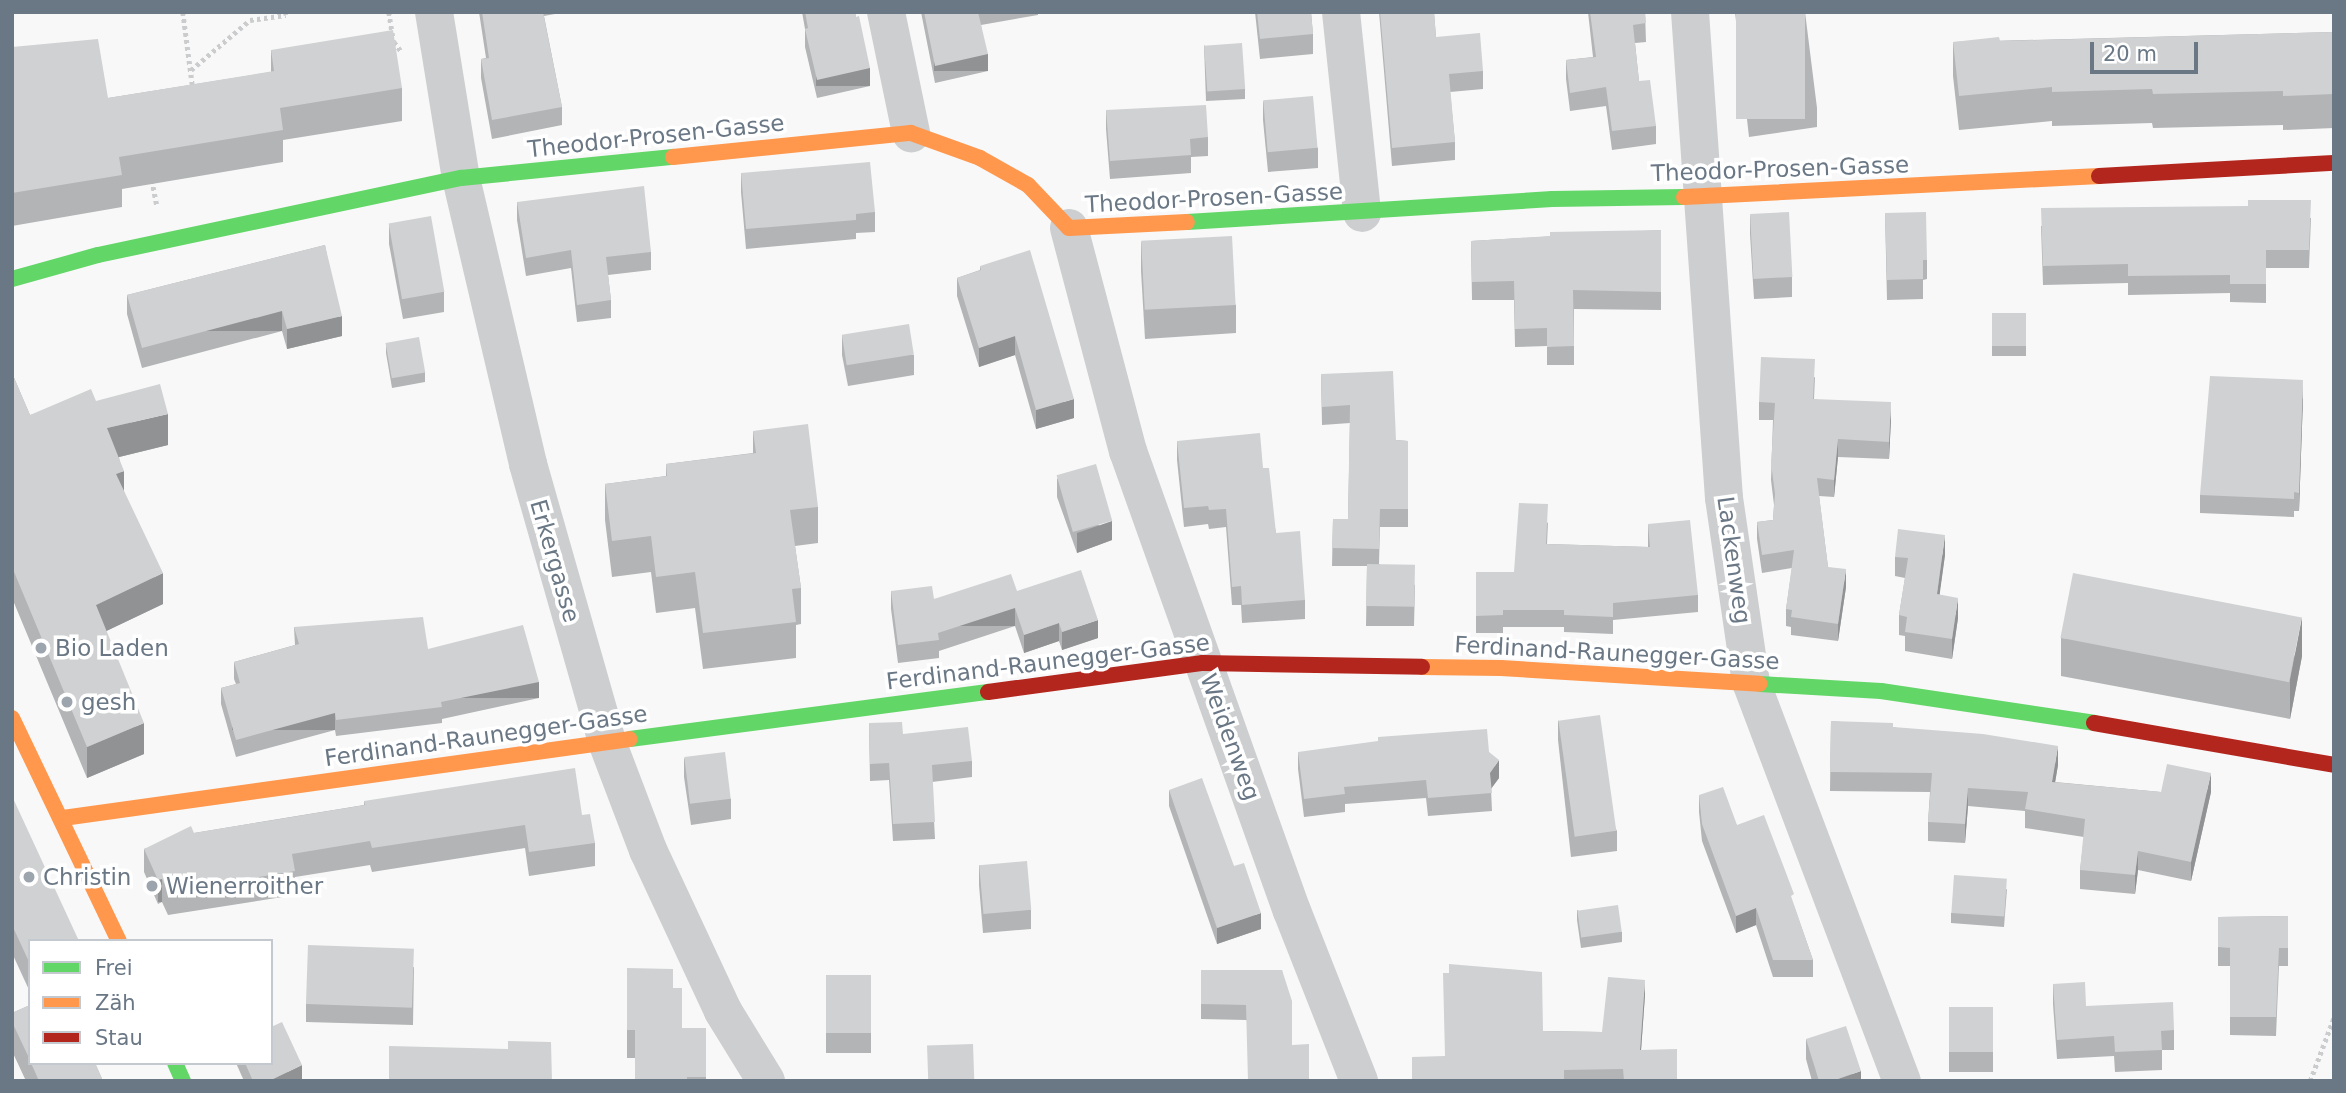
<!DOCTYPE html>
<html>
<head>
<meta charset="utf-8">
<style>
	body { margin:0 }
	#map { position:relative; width:2346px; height:1093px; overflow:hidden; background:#f8f8f8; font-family:"DejaVu Sans",sans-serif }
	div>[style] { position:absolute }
	.path>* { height:4.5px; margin-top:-2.25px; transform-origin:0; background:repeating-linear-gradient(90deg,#cbcccd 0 3.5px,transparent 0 7px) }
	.street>* { height:38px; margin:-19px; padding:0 19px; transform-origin:19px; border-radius:19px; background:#cdcecf }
	.fast>* { height:16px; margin:-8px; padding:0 8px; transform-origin:8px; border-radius:8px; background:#63d668 }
	.slow>* { height:16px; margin:-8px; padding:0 8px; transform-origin:8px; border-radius:8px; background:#ff974d }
	.jam>* { height:16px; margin:-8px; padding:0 8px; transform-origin:8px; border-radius:8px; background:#b3261e }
	.wall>* { inset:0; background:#b2b4b5; transform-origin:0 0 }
	.shaded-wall>* { inset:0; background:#919293; transform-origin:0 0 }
	.building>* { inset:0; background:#cfd1d2; transform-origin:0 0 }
	.dots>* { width:19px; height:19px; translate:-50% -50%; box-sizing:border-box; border:4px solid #fff; border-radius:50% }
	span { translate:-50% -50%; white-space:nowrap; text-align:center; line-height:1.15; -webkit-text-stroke:7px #fff; paint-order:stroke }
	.street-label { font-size:23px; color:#6a7785 }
	.poi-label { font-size:23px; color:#6a7785 }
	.left { translate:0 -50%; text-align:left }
	.frame { position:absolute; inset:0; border:14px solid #6a7785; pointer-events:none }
	.legend { position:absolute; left:28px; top:939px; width:245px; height:126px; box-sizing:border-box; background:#fff; border:2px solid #c3c9ce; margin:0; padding:9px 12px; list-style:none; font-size:21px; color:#6a7785 }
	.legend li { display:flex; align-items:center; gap:14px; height:35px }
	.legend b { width:35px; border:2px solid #c3c9ce }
	.scale { position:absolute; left:2090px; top:42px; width:108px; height:32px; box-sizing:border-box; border:4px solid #6a7785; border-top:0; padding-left:9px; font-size:21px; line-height:24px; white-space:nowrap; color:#6a7785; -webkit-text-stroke:5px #fff; paint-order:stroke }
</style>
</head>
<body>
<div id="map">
	<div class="path">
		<i style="left:183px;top:12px;width:78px;rotate:82.6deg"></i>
		<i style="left:389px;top:12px;width:30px;rotate:81deg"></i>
		<i style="left:394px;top:42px;width:11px;rotate:52deg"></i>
		<i style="left:191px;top:70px;width:77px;rotate:-40.3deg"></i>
		<i style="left:250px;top:20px;width:36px;rotate:-8deg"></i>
		<i style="left:286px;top:15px;width:3px;rotate:-108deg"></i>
		<i style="left:152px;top:180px;width:25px;rotate:79deg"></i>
		<i style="left:2310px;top:1081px;width:68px;rotate:-69.4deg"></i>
	</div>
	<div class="street">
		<i style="left:434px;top:12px;width:168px;rotate:80.8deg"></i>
		<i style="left:461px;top:178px;width:294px;rotate:76.8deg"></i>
		<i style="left:528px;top:464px;width:289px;rotate:74.1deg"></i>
		<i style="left:607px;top:742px;width:116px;rotate:69.2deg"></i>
		<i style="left:648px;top:850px;width:178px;rotate:65deg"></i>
		<i style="left:723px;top:1011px;width:82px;rotate:58.4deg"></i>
		<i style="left:886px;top:12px;width:124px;rotate:78.3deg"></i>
		<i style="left:1341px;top:12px;width:202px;rotate:84deg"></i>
		<i style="left:1690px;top:12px;width:487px;rotate:86deg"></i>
		<i style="left:1724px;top:498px;width:186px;rotate:81.7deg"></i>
		<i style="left:1751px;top:682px;width:427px;rotate:69.3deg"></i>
		<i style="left:1069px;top:228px;width:231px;rotate:75.2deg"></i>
		<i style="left:1128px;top:451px;width:488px;rotate:70.4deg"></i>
		<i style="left:1292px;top:911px;width:183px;rotate:68.5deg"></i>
	</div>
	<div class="fast">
		<i style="left:1187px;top:222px;width:366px;rotate:-3.6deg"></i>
		<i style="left:1552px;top:199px;width:132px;rotate:-0.9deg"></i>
		<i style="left:12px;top:279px;width:89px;rotate:-15.6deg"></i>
		<i style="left:98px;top:255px;width:371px;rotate:-12deg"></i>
		<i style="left:461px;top:178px;width:213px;rotate:-5.7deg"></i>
		<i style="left:1760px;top:684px;width:121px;rotate:3.3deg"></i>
		<i style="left:1881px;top:691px;width:215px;rotate:8.5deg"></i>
		<i style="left:630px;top:739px;width:361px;rotate:-7.5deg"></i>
		<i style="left:175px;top:1063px;width:20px;rotate:66deg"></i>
	</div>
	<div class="slow">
		<i style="left:673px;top:157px;width:239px;rotate:-5.8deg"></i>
		<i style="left:911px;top:133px;width:73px;rotate:19.9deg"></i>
		<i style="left:980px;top:158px;width:55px;rotate:29.4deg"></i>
		<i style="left:1028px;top:185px;width:59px;rotate:46.4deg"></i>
		<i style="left:1069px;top:228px;width:118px;rotate:-2.9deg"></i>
		<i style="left:1684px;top:197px;width:416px;rotate:-2.9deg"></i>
		<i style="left:1422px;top:667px;width:79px;rotate:0.7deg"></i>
		<i style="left:1501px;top:668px;width:259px;rotate:3.5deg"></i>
		<i style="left:12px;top:718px;width:247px;rotate:64.4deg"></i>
		<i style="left:63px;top:818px;width:572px;rotate:-7.93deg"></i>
	</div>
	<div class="jam">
		<i style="left:2099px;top:176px;width:235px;rotate:-3.2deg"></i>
		<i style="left:988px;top:692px;width:217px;rotate:-7.7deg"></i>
		<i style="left:1203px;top:663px;width:219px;rotate:1deg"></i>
		<i style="left:2094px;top:723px;width:244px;rotate:9.9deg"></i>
	</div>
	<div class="wall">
		<i style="clip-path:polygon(479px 12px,555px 12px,555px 14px,544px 16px,562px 107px,562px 125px,492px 139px,481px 78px,481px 59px,486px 58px)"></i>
		<i style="clip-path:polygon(802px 12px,855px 12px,870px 86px,817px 98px,805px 47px,805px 29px)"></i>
		<i style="clip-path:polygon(921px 12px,1038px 12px,1038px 15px,981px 25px,988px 71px,935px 83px)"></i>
		<i style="clip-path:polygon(1255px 12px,1311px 12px,1313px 34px,1313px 54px,1260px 59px)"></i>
		<i style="clip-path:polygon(1379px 12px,1434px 12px,1436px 37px,1483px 71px,1483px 89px,1450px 92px,1455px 142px,1455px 160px,1392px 166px)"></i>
		<i style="clip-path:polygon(1588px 12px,1645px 12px,1646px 42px,1635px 43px,1639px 81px,1656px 126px,1656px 144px,1612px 150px,1606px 106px,1570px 111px,1566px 79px,1566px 60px,1593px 57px)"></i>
		<i style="clip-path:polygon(1735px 12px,1805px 12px,1817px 108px,1817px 127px,1749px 137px)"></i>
		<i style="clip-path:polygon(2334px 32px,2334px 128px,2283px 130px,2283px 125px,2153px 128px,2152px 123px,2052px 126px,2052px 121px,1959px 130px,1953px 76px,1953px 42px)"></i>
		<i style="clip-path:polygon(1204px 45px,1245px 89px,1245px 99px,1206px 101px)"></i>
		<i style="clip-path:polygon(12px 47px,108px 98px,271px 72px,271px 50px,402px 88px,402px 121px,283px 140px,283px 162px,122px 189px,122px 207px,12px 226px)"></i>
		<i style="clip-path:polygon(1263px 101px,1318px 148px,1318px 168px,1268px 172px,1263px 120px)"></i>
		<i style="clip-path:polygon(1106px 110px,1208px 137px,1208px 156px,1191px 157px,1191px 173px,1110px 179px,1106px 129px)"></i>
		<i style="clip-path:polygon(741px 173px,875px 212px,875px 232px,856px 233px,856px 239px,746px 249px,741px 192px)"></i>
		<i style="clip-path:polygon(517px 202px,651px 252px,651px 270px,608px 275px,611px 300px,611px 318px,577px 322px,571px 268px,526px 276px,517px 220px)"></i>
		<i style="clip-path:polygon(1885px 213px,1927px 260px,1927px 279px,1923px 280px,1923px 299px,1887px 300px)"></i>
		<i style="clip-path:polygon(1750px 215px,1792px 277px,1792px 297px,1754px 299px,1750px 234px)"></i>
		<i style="clip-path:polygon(2311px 218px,2309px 268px,2266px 268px,2266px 303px,2230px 302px,2230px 293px,2128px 295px,2128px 283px,2043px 285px,2041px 226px)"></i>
		<i style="clip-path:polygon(389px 224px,444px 292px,444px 312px,403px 319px,389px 244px)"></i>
		<i style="clip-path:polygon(1661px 230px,1661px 310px,1574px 309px,1574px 365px,1547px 365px,1547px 346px,1515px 347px,1514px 300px,1472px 300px,1471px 241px)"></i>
		<i style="clip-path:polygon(1141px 242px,1236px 305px,1236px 333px,1145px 339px,1141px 271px)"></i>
		<i style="clip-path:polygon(325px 245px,342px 336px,287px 349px,282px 331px,142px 368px,127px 314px,127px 295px)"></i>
		<i style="clip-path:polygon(980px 266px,1074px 418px,1036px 429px,1015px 355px,979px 367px,957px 296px,957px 278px,980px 270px)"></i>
		<i style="left:1992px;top:313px;width:34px;height:43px"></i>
		<i style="clip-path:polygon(842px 335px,914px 355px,914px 375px,848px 386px,842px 355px)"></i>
		<i style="clip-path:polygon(386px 343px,425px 372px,425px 382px,392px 388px,386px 353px)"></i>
		<i style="clip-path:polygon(12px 373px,30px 415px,96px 401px,168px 445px,119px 457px,124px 492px,163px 604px,106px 631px,144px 754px,87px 778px,12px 598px)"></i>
		<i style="clip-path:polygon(1321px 374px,1396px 440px,1408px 441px,1408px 527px,1380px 527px,1379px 564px,1415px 585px,1414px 626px,1366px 626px,1367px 566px,1332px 566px,1333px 519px,1348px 519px,1350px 423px,1322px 425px)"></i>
		<i style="clip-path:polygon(1815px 377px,1814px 399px,1891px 419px,1889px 459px,1838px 457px,1834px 497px,1819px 496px,1828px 567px,1846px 587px,1838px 641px,1791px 635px,1791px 627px,1786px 626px,1786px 609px,1792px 568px,1762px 573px,1757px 539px,1757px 522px,1773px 520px,1774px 505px,1771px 480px,1773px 420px,1759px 420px,1759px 402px)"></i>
		<i style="clip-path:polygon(2303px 398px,2299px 511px,2294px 511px,2294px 517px,2200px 513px,2200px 495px)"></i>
		<i style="clip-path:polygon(753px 431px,818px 507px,818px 543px,795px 546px,801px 588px,801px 624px,796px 625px,796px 658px,703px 669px,695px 608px,656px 613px,651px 572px,612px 577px,605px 520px,605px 484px,666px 476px,666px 464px,753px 453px)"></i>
		<i style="clip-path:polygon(1177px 441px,1263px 468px,1276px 533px,1305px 600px,1305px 619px,1242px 623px,1241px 605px,1232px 605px,1226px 527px,1209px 529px,1208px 524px,1184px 527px,1177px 460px)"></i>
		<i style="clip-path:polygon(1057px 478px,1112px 540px,1077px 553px,1057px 497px)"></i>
		<i style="clip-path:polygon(1548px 522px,1547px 544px,1648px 547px,1648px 524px,1698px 595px,1698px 612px,1613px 620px,1613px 634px,1564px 632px,1564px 627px,1503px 627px,1503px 633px,1476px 633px,1476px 572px,1514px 572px)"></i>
		<i style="clip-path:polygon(1945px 555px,1939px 595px,1958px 618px,1952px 659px,1905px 651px,1905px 636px,1899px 635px,1899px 615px,1905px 578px,1895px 576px,1895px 557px)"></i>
		<i style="clip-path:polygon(891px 591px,934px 599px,1017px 591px,1098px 638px,1062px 650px,1059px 641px,1024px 653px,1015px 626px,939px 651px,939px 658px,898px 663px,891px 609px)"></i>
		<i style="clip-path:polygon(294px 627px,428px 649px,539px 698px,442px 719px,442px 723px,336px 736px,335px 730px,236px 757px,221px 704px,221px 688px,236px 684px,234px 679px,234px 662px,295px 645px)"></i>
		<i style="clip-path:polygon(2061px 638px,2302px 656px,2290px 719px,2061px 676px)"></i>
		<i style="clip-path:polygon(1558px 720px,1617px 831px,1617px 851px,1571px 857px,1558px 740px)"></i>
		<i style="clip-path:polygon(1831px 721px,1893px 727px,2058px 765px,2055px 782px,2161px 792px,2211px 792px,2191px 881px,2138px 870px,2135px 894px,2080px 889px,2080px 870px,2084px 837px,2025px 828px,2025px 811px,1968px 806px,1965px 843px,1928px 841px,1928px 822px,1930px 792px,1830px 791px)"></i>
		<i style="clip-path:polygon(869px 723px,903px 734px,972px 761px,972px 777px,932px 782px,935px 839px,893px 841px,889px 780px,870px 781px)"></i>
		<i style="clip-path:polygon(1298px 752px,1489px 752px,1499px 778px,1491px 789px,1492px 811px,1428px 816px,1426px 798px,1345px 804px,1345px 812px,1304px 817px,1298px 769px)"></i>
		<i style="clip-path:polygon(684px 758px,731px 799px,731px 819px,691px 825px,684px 777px)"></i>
		<i style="clip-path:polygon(1169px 790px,1234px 866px,1261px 929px,1217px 944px,1169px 806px)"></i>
		<i style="clip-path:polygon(1699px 795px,1737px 825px,1794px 906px,1813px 960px,1813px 977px,1773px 977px,1756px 925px,1736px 933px,1702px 841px,1699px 812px)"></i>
		<i style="clip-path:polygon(12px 796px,30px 941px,30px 992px,12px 953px)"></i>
		<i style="clip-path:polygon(364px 801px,582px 815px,595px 843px,595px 866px,529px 876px,525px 848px,372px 872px,370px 865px,295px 877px,295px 895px,168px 915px,162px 902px,158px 904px,144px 872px,144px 849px,194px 833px,364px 805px)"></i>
		<i style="clip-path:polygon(979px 865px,1031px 910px,1031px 929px,983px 933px,979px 885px)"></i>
		<i style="clip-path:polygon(2007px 889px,2004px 927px,1951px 923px,1951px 913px)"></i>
		<i style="clip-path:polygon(1577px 910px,1622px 932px,1622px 942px,1581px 948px,1577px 920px)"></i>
		<i style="clip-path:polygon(2288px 916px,2288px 966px,2279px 966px,2276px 1036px,2230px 1035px,2230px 966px,2218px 966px,2218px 917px)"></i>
		<i style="clip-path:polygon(414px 967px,413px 1025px,306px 1022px,306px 1004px)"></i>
		<i style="clip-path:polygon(627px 968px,673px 988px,682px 1028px,706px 1028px,706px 1081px,635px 1081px,635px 1058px,627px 1058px)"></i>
		<i style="clip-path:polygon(1201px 970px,1282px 970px,1292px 1045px,1246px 1020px,1201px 1019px)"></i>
		<i style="left:826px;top:975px;width:45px;height:78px"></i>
		<i style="clip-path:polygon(2053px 984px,2086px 1006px,2174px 1030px,2174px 1050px,2162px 1050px,2162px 1070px,2115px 1072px,2114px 1056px,2057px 1059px,2053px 1004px)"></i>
		<i style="clip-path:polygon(1645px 995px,1641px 1050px,1677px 1081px,1412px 1081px,1445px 1056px,1543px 1031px,1602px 1032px)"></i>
		<i style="clip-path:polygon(30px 1005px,30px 1063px,95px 1063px,103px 1081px,26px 1081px,12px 1051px,12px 1013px)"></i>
		<i style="left:1993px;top:1007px;width:65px;height:44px;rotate:90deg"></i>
		<i style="clip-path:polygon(1806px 1039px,1861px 1081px,1812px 1081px,1806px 1059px)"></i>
		<i style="clip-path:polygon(236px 1063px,271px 1063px,302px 1081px,244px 1081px)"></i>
	</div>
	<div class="shaded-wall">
		<i style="left:988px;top:54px;width:17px;height:54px;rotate:90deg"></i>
		<i style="left:870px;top:68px;width:18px;height:54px;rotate:90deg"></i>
		<i style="left:282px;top:311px;width:20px;height:145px;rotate:90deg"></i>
		<i style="clip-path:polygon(342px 316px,342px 336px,287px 349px,287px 329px)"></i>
		<i style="clip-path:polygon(1015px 336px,1015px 355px,979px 367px,979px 348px)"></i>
		<i style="clip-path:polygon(2303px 380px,2303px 398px,2299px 511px,2299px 493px)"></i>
		<i style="clip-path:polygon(1074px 399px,1074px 418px,1036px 429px,1036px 410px)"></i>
		<i style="clip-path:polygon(1891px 402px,1891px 419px,1889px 459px,1889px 442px)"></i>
		<i style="clip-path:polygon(168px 414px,168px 445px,107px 460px,107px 428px)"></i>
		<i style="clip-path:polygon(1838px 439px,1838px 457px,1834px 497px,1834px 480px)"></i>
		<i style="clip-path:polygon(124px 471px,124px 502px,116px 474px)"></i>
		<i style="clip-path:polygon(1112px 521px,1112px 540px,1077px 553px,1077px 533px)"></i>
		<i style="clip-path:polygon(1945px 535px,1945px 555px,1937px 614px,1937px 594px)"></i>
		<i style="clip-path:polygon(1846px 569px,1846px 587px,1838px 641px,1838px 624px)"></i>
		<i style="clip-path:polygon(163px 573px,163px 604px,96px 636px,96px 605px)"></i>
		<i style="clip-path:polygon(1958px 598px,1958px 618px,1952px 659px,1952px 639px)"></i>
		<i style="left:1015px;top:608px;width:18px;height:81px;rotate:90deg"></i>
		<i style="clip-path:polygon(2302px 617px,2302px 656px,2290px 719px,2290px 680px)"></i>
		<i style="clip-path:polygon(1098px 620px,1098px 638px,1062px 650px,1062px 632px)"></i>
		<i style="clip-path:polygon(1059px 623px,1059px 641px,1024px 653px,1024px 635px)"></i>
		<i style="left:539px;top:682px;width:16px;height:100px;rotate:90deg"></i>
		<i style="left:335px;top:713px;width:17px;height:103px;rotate:90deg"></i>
		<i style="clip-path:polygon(144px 723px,144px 754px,87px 778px,87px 747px)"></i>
		<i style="clip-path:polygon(2058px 746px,2058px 765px,2052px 801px,2052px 782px)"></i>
		<i style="clip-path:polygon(1499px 760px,1499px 778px,1490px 790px,1490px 773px)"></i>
		<i style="clip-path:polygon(2211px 773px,2211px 792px,2191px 881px,2191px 862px)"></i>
		<i style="clip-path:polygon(1968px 788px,1968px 806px,1965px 843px,1965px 824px)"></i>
		<i style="clip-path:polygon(2138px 851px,2138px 870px,2135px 894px,2135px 875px)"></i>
		<i style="left:162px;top:879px;width:23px;height:4px;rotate:90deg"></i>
		<i style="clip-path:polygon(1756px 908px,1756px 925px,1736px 933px,1736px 916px)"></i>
		<i style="clip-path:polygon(1261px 913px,1261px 929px,1217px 944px,1217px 928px)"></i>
		<i style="clip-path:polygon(1645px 980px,1645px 995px,1640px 1065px,1640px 1050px)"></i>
		<i style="clip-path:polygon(302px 1065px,302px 1081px,269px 1081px)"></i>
		<i style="clip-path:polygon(1861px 1071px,1861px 1081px,1832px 1081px)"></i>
	</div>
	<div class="building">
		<i style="clip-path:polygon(482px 12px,543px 12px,562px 107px,492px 120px,481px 59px,489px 58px)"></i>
		<i style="clip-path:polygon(805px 12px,855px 12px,856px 17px,859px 16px,870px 68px,817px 80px,805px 29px,808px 28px)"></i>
		<i style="clip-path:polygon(924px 12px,978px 12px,988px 54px,935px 66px)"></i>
		<i style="clip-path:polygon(1257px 12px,1311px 12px,1313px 34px,1260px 39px)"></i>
		<i style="clip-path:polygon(1380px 12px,1434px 12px,1436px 37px,1480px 33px,1483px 71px,1449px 74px,1455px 142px,1392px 148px)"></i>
		<i style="clip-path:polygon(1590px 12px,1645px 12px,1646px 23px,1633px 25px,1639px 81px,1650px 80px,1656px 126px,1612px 131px,1606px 87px,1570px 93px,1566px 60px,1596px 57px)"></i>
		<i style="left:1736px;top:12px;width:69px;height:107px"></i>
		<i style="clip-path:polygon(393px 30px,402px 88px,280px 108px,283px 130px,119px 157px,122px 175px,12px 193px,12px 47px,98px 39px,108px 98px,274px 71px,271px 50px)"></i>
		<i style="clip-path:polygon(2334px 32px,2334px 94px,2283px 96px,2283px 91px,2153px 94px,2152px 89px,2052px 92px,2052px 87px,1959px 96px,1953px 42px,1999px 37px,2000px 41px)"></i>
		<i style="left:1242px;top:43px;width:46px;height:38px;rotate:86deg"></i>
		<i style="left:1313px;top:96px;width:52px;height:50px;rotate:85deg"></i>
		<i style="clip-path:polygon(1206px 105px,1208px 137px,1190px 139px,1191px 155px,1110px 161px,1106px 110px)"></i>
		<i style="clip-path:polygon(870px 162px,875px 212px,856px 214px,856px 220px,746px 229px,741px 173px)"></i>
		<i style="clip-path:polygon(644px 186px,651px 252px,606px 257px,611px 300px,577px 305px,571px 250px,526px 258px,517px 202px)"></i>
		<i style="clip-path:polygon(2248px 200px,2311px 200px,2309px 250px,2266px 250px,2266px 284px,2230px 284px,2230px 275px,2128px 276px,2128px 264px,2043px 266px,2041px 208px,2248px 206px)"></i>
		<i style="left:1789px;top:212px;width:65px;height:39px;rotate:87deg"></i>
		<i style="clip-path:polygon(1926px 212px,1927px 260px,1923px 260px,1923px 279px,1887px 280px,1885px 213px)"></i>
		<i style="left:431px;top:216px;width:77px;height:43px;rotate:80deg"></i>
		<i style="clip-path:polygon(1661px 230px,1661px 292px,1573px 290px,1574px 346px,1547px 347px,1547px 328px,1515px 329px,1514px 281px,1472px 282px,1471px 241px,1550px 236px,1550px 232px)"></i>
		<i style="left:1232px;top:236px;width:69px;height:91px;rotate:87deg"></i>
		<i style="clip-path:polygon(325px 245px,342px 316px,287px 329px,282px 311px,142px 348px,127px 295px)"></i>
		<i style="clip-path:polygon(1030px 250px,1074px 399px,1036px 410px,1015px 336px,979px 348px,957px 278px,981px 270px,980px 266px)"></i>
		<i style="left:1992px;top:313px;width:34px;height:33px"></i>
		<i style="left:909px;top:324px;width:31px;height:68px;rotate:81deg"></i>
		<i style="left:419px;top:337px;width:36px;height:34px;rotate:80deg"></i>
		<i style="clip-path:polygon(1761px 357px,1815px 359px,1813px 399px,1891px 402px,1889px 442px,1838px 439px,1834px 480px,1817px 478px,1828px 567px,1846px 569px,1838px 624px,1791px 617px,1792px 610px,1786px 609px,1794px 550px,1762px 555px,1757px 522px,1773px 520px,1775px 494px,1771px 463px,1775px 403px,1759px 402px)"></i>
		<i style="clip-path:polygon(1393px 371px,1396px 440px,1408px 441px,1408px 509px,1380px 509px,1379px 549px,1332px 548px,1333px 519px,1348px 519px,1350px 405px,1322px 407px,1321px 374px)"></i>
		<i style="clip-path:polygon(12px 373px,30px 415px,91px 389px,96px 401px,160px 384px,168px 414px,107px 428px,124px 471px,116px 474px,163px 573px,96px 605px,144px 723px,87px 747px,12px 567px)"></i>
		<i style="clip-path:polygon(2210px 376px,2303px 380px,2299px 493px,2294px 492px,2294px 499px,2200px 495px)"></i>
		<i style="clip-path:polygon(808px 424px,818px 507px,790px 510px,801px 588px,792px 589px,796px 622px,703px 633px,695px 572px,656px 577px,651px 536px,612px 541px,605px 484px,667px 476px,666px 464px,756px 453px,753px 431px)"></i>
		<i style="clip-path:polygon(1260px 433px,1263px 468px,1269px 468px,1276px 533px,1300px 531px,1305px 600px,1242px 605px,1241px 586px,1232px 587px,1226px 509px,1209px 510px,1208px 506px,1184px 508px,1177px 441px)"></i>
		<i style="left:1096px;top:464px;width:59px;height:41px;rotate:74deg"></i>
		<i style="clip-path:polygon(1519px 503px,1548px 504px,1546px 544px,1650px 547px,1648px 524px,1690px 520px,1698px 595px,1613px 603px,1613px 617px,1564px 615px,1564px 610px,1503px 610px,1503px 615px,1476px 616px,1476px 572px,1514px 572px)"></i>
		<i style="clip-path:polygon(1898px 529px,1945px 535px,1937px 594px,1958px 598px,1952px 639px,1905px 632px,1907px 617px,1899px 615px,1908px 558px,1895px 557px)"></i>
		<i style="left:1367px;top:564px;width:48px;height:42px;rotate:1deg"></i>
		<i style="clip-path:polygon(1081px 570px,1098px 620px,1062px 632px,1059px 623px,1024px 635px,1015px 608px,938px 633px,939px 640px,898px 645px,891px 591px,932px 586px,934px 599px,1011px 574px,1017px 591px)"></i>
		<i style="left:2073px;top:573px;width:233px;height:66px;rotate:11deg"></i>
		<i style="clip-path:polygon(423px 617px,428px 649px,523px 625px,539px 682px,441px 702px,442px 707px,336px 720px,335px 713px,236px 740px,221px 688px,240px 683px,234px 662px,299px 644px,294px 627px)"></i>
		<i style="left:1600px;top:715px;width:117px;height:42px;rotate:82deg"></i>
		<i style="clip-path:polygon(1831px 721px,1893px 723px,1893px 727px,1983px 734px,2058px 746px,2052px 782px,2161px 792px,2167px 764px,2211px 773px,2191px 862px,2138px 851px,2135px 875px,2080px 870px,2085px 819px,2025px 809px,2028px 792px,1968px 788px,1965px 824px,1928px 822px,1932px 773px,1830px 772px)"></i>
		<i style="clip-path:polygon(902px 722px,903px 734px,968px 727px,972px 761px,932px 765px,935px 822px,893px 824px,889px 763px,870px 764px,869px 723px)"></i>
		<i style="clip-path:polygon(1487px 729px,1489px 752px,1499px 760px,1490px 773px,1492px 793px,1428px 798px,1426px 780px,1344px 787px,1345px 794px,1304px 799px,1298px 752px,1378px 741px,1378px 737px)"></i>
		<i style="left:725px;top:752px;width:47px;height:41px;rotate:83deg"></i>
		<i style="clip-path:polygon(575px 768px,582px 815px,590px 814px,595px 843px,529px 852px,525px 825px,372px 848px,370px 841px,292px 854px,295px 871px,168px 892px,162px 879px,158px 880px,144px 849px,191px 826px,194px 833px,365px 805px,364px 801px)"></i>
		<i style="clip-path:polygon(1202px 778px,1234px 866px,1244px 863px,1261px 913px,1217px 928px,1169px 790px)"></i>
		<i style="clip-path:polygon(1723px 787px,1737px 825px,1764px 815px,1794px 894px,1791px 896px,1813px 960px,1773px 960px,1756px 908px,1736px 916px,1702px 824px,1699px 795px)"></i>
		<i style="clip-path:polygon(12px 796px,79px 941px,30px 941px,30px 964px,12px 925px)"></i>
		<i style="left:1027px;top:861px;width:49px;height:48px;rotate:85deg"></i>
		<i style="left:1954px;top:875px;width:53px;height:38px;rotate:4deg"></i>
		<i style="left:1618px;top:905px;width:27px;height:41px;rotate:82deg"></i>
		<i style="clip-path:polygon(2288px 916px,2288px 948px,2279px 948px,2276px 1017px,2230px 1017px,2230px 948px,2218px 947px,2218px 917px)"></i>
		<i style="left:308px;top:945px;width:106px;height:59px;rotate:2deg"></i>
		<i style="clip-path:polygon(1449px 964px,1542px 972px,1543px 1031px,1602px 1032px,1608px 977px,1645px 980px,1640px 1050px,1677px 1049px,1677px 1081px,1624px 1081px,1623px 1069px,1564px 1070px,1564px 1081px,1412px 1081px,1412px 1057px,1445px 1056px,1443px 973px,1449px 973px)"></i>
		<i style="clip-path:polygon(627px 968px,673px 969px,673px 988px,682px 988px,682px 1028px,706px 1028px,706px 1077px,687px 1077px,687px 1081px,635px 1081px,635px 1030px,627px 1030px)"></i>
		<i style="clip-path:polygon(1201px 970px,1282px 970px,1292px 1001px,1292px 1045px,1309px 1044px,1309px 1081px,1248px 1081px,1246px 1005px,1201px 1004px)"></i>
		<i style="left:826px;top:975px;width:45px;height:58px"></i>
		<i style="clip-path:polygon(2085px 982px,2086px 1006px,2173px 1002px,2174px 1030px,2161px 1031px,2162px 1050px,2115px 1052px,2114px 1036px,2057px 1040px,2053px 984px)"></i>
		<i style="clip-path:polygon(30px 1005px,30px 1060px,12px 1022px,12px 1013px)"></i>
		<i style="left:1993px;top:1007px;width:45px;height:44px;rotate:90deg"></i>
		<i style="clip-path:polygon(282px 1022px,302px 1065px,269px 1081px,253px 1081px,245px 1063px,271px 1063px,271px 1027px)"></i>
		<i style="clip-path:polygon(1846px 1026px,1861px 1071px,1832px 1081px,1819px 1081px,1806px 1039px)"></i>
		<i style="clip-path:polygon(508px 1041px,551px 1042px,552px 1081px,389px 1081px,389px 1046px,508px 1049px)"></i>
		<i style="left:973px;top:1044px;width:37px;height:46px;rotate:88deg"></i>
		<i style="clip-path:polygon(31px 1063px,95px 1063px,103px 1081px,39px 1081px)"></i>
	</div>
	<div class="dots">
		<i style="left:41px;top:648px;background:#9ca4ad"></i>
		<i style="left:67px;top:702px;background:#9ca4ad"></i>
		<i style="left:29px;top:877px;background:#9ca4ad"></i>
		<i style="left:152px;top:886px;background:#9ca4ad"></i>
	</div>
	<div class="street-label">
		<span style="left:656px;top:136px;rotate:-6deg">Theodor-Prosen-Gasse</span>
		<span style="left:1780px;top:169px;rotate:-2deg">Theodor-Prosen-Gasse</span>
		<span style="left:1214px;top:198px;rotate:-3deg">Theodor-Prosen-Gasse</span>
		<span style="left:1734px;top:560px;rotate:82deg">Lackenweg</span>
		<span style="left:555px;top:561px;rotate:74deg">Erkergasse</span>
		<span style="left:1617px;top:653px;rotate:3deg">Ferdinand-Raunegger-Gasse</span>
		<span style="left:1048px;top:662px;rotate:-7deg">Ferdinand-Raunegger-Gasse</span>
		<span style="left:486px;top:736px;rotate:-8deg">Ferdinand-Raunegger-Gasse</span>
		<span style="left:1230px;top:737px;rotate:70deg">Weidenweg</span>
	</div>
	<div class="poi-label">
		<span class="left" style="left:55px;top:648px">Bio Laden</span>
		<span class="left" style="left:81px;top:702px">gesh</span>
		<span class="left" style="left:43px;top:877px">Christin</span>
		<span class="left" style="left:166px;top:886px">Wienerroither</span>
	</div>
	<div class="frame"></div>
	<ul class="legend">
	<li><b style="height:9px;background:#63d668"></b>Frei</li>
	<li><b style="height:9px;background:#ff974d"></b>Zäh</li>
	<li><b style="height:9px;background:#b3261e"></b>Stau</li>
	</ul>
	<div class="scale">20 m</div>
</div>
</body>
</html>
